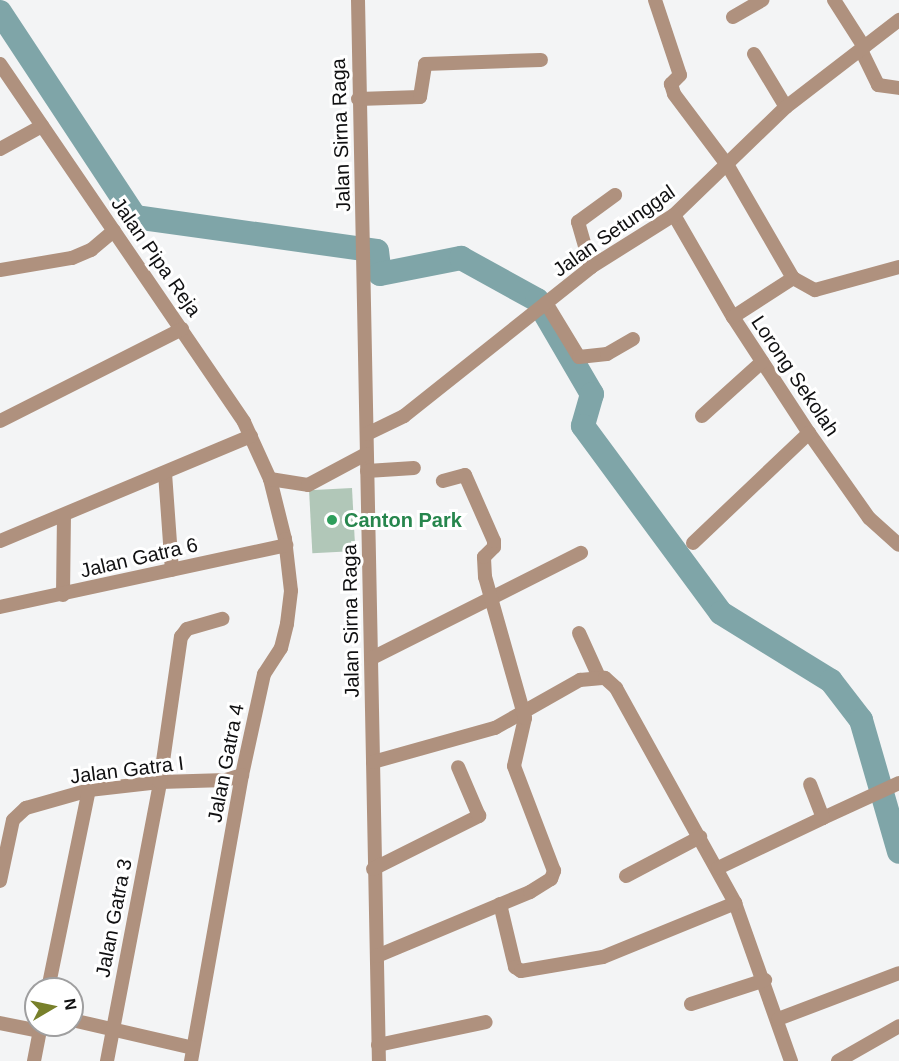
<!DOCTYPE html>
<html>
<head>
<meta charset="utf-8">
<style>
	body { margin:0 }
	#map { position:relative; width:899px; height:1061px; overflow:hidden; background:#f3f4f5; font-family:Helvetica,sans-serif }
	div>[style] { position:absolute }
	.green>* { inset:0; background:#b1c7b8; transform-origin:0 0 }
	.river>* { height:24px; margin:-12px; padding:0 12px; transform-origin:12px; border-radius:12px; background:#7fa5a8 }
	.minor>* { height:14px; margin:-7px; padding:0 7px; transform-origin:7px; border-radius:7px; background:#af917e }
	.dots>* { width:16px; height:16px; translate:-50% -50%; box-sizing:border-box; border:3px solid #fff; border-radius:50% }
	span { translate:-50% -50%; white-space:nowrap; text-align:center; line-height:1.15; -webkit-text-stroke:6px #fff; paint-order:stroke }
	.street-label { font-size:20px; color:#101011 }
	.leisure-label { font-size:20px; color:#27864d; font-weight:700 }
	.left { translate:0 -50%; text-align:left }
	.north { position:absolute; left:24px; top:977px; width:60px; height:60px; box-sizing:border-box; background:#fff; border:2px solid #9f9fa0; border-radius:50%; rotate:81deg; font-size:16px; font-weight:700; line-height:24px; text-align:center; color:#101011 }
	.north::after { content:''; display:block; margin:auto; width:21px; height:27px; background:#78802b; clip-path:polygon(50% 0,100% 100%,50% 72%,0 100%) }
</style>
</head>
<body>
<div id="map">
	<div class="green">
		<i style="left:352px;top:488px;width:63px;height:43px;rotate:87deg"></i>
	</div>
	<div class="river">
		<i style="left:0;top:12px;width:245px;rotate:56.6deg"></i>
		<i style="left:135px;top:217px;width:244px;rotate:8deg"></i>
		<i style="left:377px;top:251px;width:23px;rotate:83deg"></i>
		<i style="left:380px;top:274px;width:83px;rotate:-11.2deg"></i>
		<i style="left:461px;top:258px;width:87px;rotate:28.9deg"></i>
		<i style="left:537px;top:300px;width:109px;rotate:59.7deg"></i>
		<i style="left:592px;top:394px;width:33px;rotate:106deg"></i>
		<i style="left:583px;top:426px;width:232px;rotate:53.6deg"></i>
		<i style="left:721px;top:613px;width:129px;rotate:31.7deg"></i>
		<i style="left:831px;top:681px;width:49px;rotate:52.4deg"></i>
		<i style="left:861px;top:720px;width:137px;rotate:73.9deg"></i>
	</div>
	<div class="minor">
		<i style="left:358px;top:0;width:1061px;rotate:88.87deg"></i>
		<i style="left:655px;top:0;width:79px;rotate:71.6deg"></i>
		<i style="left:680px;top:75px;width:13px;rotate:135deg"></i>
		<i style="left:671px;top:84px;width:10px;rotate:73deg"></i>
		<i style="left:674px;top:94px;width:90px;rotate:53.1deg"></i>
		<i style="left:728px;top:166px;width:129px;rotate:59.9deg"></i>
		<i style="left:793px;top:278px;width:25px;rotate:29deg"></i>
		<i style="left:815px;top:290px;width:87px;rotate:-15.3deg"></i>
		<i style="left:834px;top:0;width:56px;rotate:57.4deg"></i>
		<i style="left:733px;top:17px;width:34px;rotate:-30deg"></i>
		<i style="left:861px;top:50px;width:39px;rotate:64deg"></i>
		<i style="left:878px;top:85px;width:21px;rotate:8deg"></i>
		<i style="left:754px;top:54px;width:62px;rotate:58.9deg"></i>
		<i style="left:0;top:64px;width:433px;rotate:55.7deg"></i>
		<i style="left:244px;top:422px;width:63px;rotate:65.5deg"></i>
		<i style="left:270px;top:479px;width:62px;rotate:76deg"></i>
		<i style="left:285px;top:539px;width:52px;rotate:83.4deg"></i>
		<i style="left:291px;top:591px;width:33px;rotate:97deg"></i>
		<i style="left:287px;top:624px;width:25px;rotate:104deg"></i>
		<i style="left:281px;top:648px;width:31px;rotate:123deg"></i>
		<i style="left:264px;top:674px;width:103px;rotate:102.3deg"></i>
		<i style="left:242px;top:775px;width:291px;rotate:100.1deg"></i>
		<i style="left:358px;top:99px;width:62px;rotate:-1.8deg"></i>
		<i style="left:420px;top:97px;width:33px;rotate:-81deg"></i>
		<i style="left:425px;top:64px;width:116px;rotate:-2deg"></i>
		<i style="left:0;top:149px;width:48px;rotate:-28.7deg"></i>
		<i style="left:674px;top:215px;width:118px;rotate:60deg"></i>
		<i style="left:733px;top:317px;width:139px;rotate:56.8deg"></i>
		<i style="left:809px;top:433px;width:104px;rotate:54.8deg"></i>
		<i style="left:869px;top:518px;width:40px;rotate:42deg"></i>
		<i style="left:591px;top:267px;width:47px;rotate:-106.1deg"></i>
		<i style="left:578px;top:222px;width:46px;rotate:-36.1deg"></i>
		<i style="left:0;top:270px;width:73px;rotate:-9.5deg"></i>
		<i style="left:72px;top:258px;width:21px;rotate:-23deg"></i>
		<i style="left:91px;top:250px;width:30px;rotate:-40deg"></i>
		<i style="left:546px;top:303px;width:63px;rotate:58.6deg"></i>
		<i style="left:579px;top:357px;width:28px;rotate:-6deg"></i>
		<i style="left:607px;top:354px;width:30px;rotate:-30deg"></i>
		<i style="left:733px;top:317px;width:72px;rotate:-33deg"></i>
		<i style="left:702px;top:416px;width:81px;rotate:-42deg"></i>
		<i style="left:0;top:421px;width:204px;rotate:-26.8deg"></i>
		<i style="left:367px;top:434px;width:41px;rotate:-25.9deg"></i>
		<i style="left:404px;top:416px;width:239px;rotate:-38.5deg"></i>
		<i style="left:591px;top:267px;width:98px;rotate:-32.1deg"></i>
		<i style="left:674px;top:215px;width:156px;rotate:-44deg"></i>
		<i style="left:786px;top:107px;width:143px;rotate:-37.6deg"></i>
		<i style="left:367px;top:471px;width:47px;rotate:-3.7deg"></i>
		<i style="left:165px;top:473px;width:97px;rotate:85.9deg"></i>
		<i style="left:270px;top:479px;width:38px;rotate:9deg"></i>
		<i style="left:308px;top:485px;width:66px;rotate:-28.1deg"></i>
		<i style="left:0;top:541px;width:272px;rotate:-22.7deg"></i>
		<i style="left:693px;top:543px;width:160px;rotate:-43.5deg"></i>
		<i style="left:63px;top:595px;width:79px;rotate:-89.3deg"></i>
		<i style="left:0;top:607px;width:293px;rotate:-12.2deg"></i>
		<i style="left:579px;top:633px;width:48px;rotate:65.6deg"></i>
		<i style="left:372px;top:658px;width:234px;rotate:-26.7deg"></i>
		<i style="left:373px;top:762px;width:127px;rotate:-15.6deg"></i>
		<i style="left:495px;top:728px;width:98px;rotate:-29.5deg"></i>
		<i style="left:580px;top:680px;width:25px;rotate:-5deg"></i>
		<i style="left:605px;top:678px;width:15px;rotate:42deg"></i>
		<i style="left:616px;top:688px;width:246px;rotate:61deg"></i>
		<i style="left:735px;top:903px;width:168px;rotate:70.5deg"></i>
		<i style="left:823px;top:818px;width:84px;rotate:-24.7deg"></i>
		<i style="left:718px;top:868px;width:116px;rotate:-25.5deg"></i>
		<i style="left:823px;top:818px;width:36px;rotate:-111deg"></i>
		<i style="left:373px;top:869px;width:119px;rotate:-26.6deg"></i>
		<i style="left:479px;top:816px;width:53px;rotate:-113.2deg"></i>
		<i style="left:626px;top:876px;width:84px;rotate:-27.8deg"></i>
		<i style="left:0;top:881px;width:62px;rotate:-78deg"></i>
		<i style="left:13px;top:820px;width:18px;rotate:-43deg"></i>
		<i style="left:26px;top:808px;width:66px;rotate:-15.9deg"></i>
		<i style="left:89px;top:790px;width:71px;rotate:-6.4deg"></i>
		<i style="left:160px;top:782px;width:66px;rotate:-1.7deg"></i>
		<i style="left:226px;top:780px;width:17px;rotate:-17deg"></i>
		<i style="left:500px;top:904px;width:65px;rotate:76.6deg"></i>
		<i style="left:515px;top:967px;width:7px;rotate:34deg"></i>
		<i style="left:521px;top:971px;width:83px;rotate:-9.7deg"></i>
		<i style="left:603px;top:957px;width:143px;rotate:-22.2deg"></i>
		<i style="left:377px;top:956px;width:166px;rotate:-22.7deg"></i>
		<i style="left:530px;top:892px;width:25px;rotate:-32deg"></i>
		<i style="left:551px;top:879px;width:9px;rotate:-69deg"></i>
		<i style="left:554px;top:871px;width:112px;rotate:-110.9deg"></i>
		<i style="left:514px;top:766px;width:49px;rotate:-77.1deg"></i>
		<i style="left:525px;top:718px;width:147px;rotate:-105.8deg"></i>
		<i style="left:485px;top:577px;width:20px;rotate:-93deg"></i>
		<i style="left:484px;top:557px;width:14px;rotate:-45deg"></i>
		<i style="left:494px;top:547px;width:6px;rotate:-90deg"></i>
		<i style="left:494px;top:541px;width:72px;rotate:-113.7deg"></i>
		<i style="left:465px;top:475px;width:23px;rotate:165deg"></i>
		<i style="left:48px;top:989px;width:203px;rotate:-78.4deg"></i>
		<i style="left:691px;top:1004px;width:78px;rotate:-18deg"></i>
		<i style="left:778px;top:1019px;width:129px;rotate:-20.8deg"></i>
		<i style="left:72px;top:1020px;width:124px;rotate:13deg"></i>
		<i style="left:0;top:1023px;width:41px;rotate:11.3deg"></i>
		<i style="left:378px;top:1045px;width:110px;rotate:-12deg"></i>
		<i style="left:34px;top:1061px;width:37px;rotate:-79deg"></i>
		<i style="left:107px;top:1061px;width:284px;rotate:-79.2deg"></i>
		<i style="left:160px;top:782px;width:147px;rotate:-81.8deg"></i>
		<i style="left:181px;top:637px;width:10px;rotate:-53deg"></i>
		<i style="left:187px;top:629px;width:37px;rotate:-16deg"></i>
		<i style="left:838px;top:1061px;width:70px;rotate:-29.8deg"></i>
	</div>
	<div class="dots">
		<i style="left:332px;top:520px;background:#2e9e5b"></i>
	</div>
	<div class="street-label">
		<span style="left:341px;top:135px;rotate:-92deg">Jalan Sirna Raga</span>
		<span style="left:614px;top:231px;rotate:-35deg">Jalan Setunggal</span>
		<span style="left:156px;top:257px;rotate:55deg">Jalan Pipa Reja</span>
		<span style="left:795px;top:376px;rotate:56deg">Lorong Sekolah</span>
		<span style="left:139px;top:558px;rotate:-13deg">Jalan Gatra 6</span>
		<span style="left:351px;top:621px;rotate:-91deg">Jalan Sirna Raga</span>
		<span style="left:226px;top:763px;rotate:-79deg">Jalan Gatra 4</span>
		<span style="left:127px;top:770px;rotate:-7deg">Jalan Gatra I</span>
		<span style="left:114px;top:918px;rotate:-79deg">Jalan Gatra 3</span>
	</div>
	<div class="leisure-label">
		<span class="left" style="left:344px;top:520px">Canton Park</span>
	</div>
	<div class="north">N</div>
</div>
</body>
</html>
